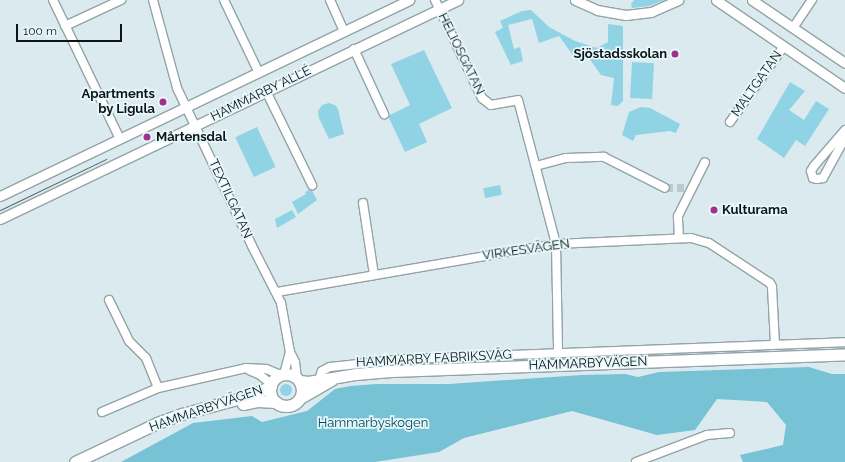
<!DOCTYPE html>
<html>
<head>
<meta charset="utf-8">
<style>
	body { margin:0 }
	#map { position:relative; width:845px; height:462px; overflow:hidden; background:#daeaef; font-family:Raleway,sans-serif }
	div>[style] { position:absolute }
	.green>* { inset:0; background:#8fd3e4; transform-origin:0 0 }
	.round { border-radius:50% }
	.forest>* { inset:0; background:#77c2d5 }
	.minor-tunnel>* { height:8px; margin-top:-4px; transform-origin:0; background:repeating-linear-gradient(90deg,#bbcace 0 8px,transparent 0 12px) }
	.roads { filter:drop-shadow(1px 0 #93a3a7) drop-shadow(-1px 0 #93a3a7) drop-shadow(0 1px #93a3a7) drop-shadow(0 -1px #93a3a7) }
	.minor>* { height:8px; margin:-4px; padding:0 4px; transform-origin:4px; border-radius:4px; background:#fff }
	.tertiary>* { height:9px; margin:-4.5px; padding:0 4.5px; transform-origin:4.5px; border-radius:4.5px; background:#fff }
	.secondary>* { height:11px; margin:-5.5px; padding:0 5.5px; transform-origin:5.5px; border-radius:5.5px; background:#fff }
	.secondary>.ring { margin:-5.5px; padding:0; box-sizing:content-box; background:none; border:11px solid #fff; border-radius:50% }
	.tram>* { height:1px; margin:-0.5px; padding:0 0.5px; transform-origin:0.5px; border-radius:0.5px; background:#525c5f }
	.dots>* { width:11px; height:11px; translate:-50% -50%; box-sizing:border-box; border:2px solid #e7f8fc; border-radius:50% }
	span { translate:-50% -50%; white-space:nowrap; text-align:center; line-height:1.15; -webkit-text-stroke:3.5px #e7f8fc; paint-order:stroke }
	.street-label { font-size:13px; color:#0e1416 }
	.poi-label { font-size:13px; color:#0e1416; font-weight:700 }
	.right { translate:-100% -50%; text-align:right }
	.left { translate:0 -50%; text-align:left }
	.park-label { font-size:13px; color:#004755 }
	.scale { position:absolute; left:16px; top:24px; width:106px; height:18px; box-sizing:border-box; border:2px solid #0e1416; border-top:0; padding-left:5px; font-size:12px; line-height:14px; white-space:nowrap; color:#0e1416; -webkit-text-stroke:3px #e7f8fc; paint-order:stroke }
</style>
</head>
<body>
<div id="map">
	<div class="green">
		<i style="clip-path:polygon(634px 0,665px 0,649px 6px,632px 8px,631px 4px)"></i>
		<i style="clip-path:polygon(531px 10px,549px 27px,575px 41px,597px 48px,608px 42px,608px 24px,623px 26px,623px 101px,618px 106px,611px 105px,614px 78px,601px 75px,586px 54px,577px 61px,559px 36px,539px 43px,532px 19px,508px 25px,514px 49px,520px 47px,523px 61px,511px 65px,495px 32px,503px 28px,500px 21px,522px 11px)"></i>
		<i style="clip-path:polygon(424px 50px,452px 108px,419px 124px,427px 142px,405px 152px,388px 116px,410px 105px,391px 64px)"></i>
		<i style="left:632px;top:62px;width:22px;height:36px;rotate:3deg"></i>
		<i style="clip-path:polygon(790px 82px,805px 91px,789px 110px,804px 120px,816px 101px,829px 109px,805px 146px,796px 140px,784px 158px,757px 139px)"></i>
		<i style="clip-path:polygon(329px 103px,335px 105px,338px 109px,344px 134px,329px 139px,319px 118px,318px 111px,322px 105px)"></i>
		<i style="clip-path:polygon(641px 107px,650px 108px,680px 124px,676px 133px,670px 131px,636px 135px,633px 141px,622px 135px,629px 112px)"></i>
		<i style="left:257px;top:127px;width:44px;height:24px;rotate:65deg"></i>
		<i style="left:500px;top:185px;width:10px;height:17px;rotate:79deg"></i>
		<i style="clip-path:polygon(311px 189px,317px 200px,298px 214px,292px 202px,306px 194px,305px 192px)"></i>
		<i style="clip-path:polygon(292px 210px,296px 217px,277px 228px,275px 219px)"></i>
		<i class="round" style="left:280px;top:384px;width:12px;height:12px"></i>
	</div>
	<div class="forest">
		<i style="clip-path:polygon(809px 367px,832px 374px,845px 374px,845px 462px,743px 462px,740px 455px,783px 445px,786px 425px,767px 402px,717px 399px,695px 430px,657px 435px,572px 411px,464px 438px,439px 452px,375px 462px,121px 462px,193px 423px,252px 416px,262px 422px,307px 411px,335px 389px,350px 386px,377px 384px,449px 384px,582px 375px,625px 374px,638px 377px,659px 372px)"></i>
	</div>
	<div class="minor-tunnel">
		<i style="left:665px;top:188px;width:19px"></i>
	</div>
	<div class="roads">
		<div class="minor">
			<i style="left:53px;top:0;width:154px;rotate:64.3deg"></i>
			<i style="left:153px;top:0;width:91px;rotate:74.7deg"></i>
			<i style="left:177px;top:88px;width:175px;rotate:64.6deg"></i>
			<i style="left:252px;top:246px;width:64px;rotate:63deg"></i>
			<i style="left:281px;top:303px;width:50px;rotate:79.6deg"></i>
			<i style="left:290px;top:352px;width:11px;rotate:63deg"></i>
			<i style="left:295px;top:362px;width:16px;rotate:83deg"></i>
			<i style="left:224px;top:0;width:81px;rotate:64.4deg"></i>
			<i style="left:330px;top:0;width:34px;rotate:66deg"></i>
			<i style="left:435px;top:0;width:109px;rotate:64.4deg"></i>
			<i style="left:482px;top:98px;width:11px;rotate:38deg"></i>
			<i style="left:491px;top:105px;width:27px;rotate:-10deg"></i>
			<i style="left:518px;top:100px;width:149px;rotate:75.2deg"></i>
			<i style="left:556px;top:244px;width:108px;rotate:88.9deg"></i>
			<i style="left:65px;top:26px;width:62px;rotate:-24.9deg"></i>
			<i style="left:793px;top:28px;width:34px;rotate:-56deg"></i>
			<i style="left:354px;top:49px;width:72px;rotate:65.2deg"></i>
			<i style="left:266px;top:91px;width:105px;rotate:63.9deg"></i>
			<i style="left:730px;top:122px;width:93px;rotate:-54.6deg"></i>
			<i style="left:845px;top:130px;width:48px;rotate:130.7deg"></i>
			<i style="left:814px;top:166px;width:6px;rotate:121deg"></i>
			<i style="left:811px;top:171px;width:7px;rotate:74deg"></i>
			<i style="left:813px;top:178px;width:4px;rotate:14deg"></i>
			<i style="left:817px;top:179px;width:6px;rotate:-9deg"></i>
			<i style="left:823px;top:178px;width:46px;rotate:-61.2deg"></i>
			<i style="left:536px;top:166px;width:31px;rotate:-15deg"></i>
			<i style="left:566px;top:158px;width:38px;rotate:-2deg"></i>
			<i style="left:604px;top:157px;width:68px;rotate:26.9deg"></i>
			<i style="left:363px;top:203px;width:73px;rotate:81.3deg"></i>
			<i style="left:679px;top:238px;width:22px;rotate:-93deg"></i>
			<i style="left:678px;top:216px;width:60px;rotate:-63.4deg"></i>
			<i style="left:277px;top:292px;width:283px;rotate:-9.8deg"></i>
			<i style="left:556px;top:244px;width:135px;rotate:-2.5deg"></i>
			<i style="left:691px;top:238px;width:19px;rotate:16deg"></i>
			<i style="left:709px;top:243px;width:73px;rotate:33.3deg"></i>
			<i style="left:770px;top:283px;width:4px;rotate:63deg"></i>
			<i style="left:772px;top:287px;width:57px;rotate:87deg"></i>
			<i style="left:109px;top:300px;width:46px;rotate:64deg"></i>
			<i style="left:129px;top:341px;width:24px;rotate:45deg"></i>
			<i style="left:146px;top:358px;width:32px;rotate:68deg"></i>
			<i style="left:249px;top:370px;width:12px;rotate:24deg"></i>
			<i style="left:260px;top:375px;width:14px;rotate:39deg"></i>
			<i style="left:284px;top:374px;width:23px;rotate:-75deg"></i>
			<i style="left:319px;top:380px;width:9px;rotate:-72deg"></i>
			<i style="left:322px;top:371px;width:9px;rotate:-27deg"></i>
			<i style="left:330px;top:367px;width:76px;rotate:-6deg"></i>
			<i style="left:406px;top:359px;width:439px;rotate:-2.2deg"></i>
			<i style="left:102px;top:412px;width:61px;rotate:-23.2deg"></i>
			<i style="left:158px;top:388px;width:90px;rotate:-12.8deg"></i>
			<i style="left:246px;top:368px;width:20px;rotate:3deg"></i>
			<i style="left:266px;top:369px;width:16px;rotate:22deg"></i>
			<i style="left:636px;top:462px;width:76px;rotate:-20.8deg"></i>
			<i style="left:707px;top:435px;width:23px;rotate:-5deg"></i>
		</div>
		<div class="tertiary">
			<i style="left:575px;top:0;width:24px;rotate:24deg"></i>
			<i style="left:597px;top:10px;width:29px;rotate:10deg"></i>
			<i style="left:626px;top:15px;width:25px;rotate:-7deg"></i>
			<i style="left:651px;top:12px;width:30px;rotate:-24deg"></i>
			<i style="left:716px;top:0;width:156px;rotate:34.3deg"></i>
			<i style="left:752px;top:0;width:112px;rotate:34.1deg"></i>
			<i style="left:0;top:196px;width:454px;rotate:-25.6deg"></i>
			<i style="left:0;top:219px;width:508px;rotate:-25.56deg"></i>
		</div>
		<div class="secondary">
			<i class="ring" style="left:270px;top:374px;width:21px;height:21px"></i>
			<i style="left:300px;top:381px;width:8px;rotate:7deg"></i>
			<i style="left:308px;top:382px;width:49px;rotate:-9.5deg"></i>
			<i style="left:356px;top:374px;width:35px;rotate:-5deg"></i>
			<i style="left:391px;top:371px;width:454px;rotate:-2.1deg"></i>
			<i style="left:300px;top:398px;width:36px;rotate:-30deg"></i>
			<i style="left:243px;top:404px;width:14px;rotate:-12deg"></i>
			<i style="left:257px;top:401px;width:19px;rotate:3deg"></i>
			<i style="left:75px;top:462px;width:91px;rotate:-25.4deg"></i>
			<i style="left:157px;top:423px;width:27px;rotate:-20deg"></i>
			<i style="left:182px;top:414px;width:76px;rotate:-15.3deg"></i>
			<i style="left:255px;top:394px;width:18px;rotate:-27deg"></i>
		</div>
	</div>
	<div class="tram">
		<i style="left:0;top:210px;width:118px;rotate:-25.7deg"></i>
	</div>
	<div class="dots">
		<i style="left:675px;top:54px;background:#a1308d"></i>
		<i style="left:163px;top:102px;background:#a1308d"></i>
		<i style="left:147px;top:137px;background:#a1308d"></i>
		<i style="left:714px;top:210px;background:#a1308d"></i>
	</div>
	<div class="street-label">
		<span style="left:461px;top:54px;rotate:64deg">HELIOSGATAN</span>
		<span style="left:757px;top:84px;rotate:-55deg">MALTGATAN</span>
		<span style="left:261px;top:94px;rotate:-26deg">HAMMARBY ALLÉ</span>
		<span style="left:230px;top:199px;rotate:65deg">TEXTILGATAN</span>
		<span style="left:526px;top:250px;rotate:-8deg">VIRKESVÄGEN</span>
		<span style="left:434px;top:359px;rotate:-3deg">HAMMARBY FABRIKSVÄG</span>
		<span style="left:588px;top:364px;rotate:-2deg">HAMMARBYVÄGEN</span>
		<span style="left:206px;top:409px;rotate:-19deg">HAMMARBYVÄGEN</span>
	</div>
	<div class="poi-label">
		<span class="right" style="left:667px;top:54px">Sjöstadsskolan</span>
		<span class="right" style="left:155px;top:102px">Apartments<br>by Ligula</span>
		<span class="left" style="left:156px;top:137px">Mårtensdal</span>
		<span class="left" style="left:722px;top:210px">Kulturama</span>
	</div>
	<div class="park-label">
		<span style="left:373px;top:423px">Hammarbyskogen</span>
	</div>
	<div class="scale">100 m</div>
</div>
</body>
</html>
